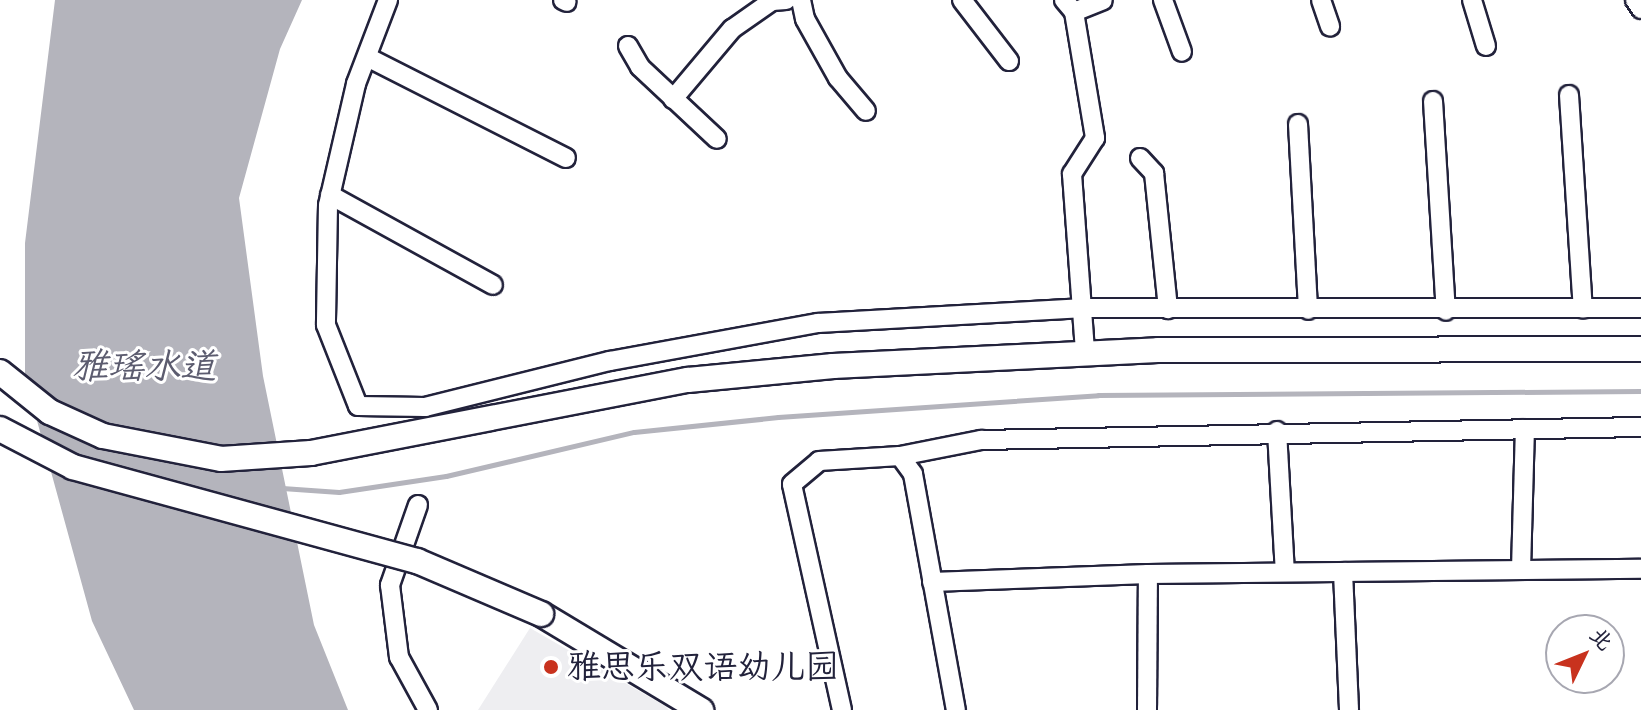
<!DOCTYPE html>
<html>
<head>
<meta charset="utf-8">
<style>
	body { margin:0 }
	#map { position:relative; width:1641px; height:710px; overflow:hidden; background:#fff; font-family:Caveat,"LXGW WenKai TC",sans-serif }
	div>[style] { position:absolute }
	.built>* { inset:0; background:#eeeef1 }
	.water>* { inset:0; background:#b4b4bc }
	.stream>* { height:5px; margin:-2.5px; padding:0 2.5px; transform-origin:2.5px; border-radius:2.5px; background:#b4b4bc }
	.roads { filter:drop-shadow(2px 0 #22223b) drop-shadow(-2px 0 #22223b) drop-shadow(0 2px #22223b) drop-shadow(0 -2px #22223b) }
	.minor>* { height:18px; margin:-9px; padding:0 9px; transform-origin:9px; border-radius:9px; background:#fff }
	.tertiary>* { height:24px; margin:-12px; padding:0 12px; transform-origin:12px; border-radius:12px; background:#fff }
	.bridges { filter:drop-shadow(2px 0 #22223b) drop-shadow(-2px 0 #22223b) drop-shadow(0 2px #22223b) drop-shadow(0 -2px #22223b) }
	.tertiary-bridge>* { height:24px; margin:-12px; padding:0 12px; transform-origin:12px; border-radius:12px; background:#fff }
	.dots>* { width:22px; height:22px; translate:-50% -50%; box-sizing:border-box; border:4px solid #fff; border-radius:50% }
	span { translate:-50% -50%; white-space:nowrap; text-align:center; line-height:1.15; -webkit-text-stroke:6px #fff; paint-order:stroke }
	.poi-label { font-size:34px; color:#22223b }
	.left { translate:0 -50%; text-align:left }
	.water-label { font-size:36px; color:#5c5c6f; font-style:italic }
	.north { position:absolute; left:1545px; top:614px; width:80px; height:80px; box-sizing:border-box; background:#fff; border:2px solid #a7a7b1; border-radius:50%; rotate:47deg; font-size:22px; font-weight:700; line-height:32px; text-align:center; color:#22223b }
	.north::after { content:''; display:block; margin:auto; width:28px; height:36px; background:#c8321e; clip-path:polygon(50% 0,100% 100%,50% 72%,0 100%) }
</style>
</head>
<body>
<div id="map">
	<div class="built">
		<i style="clip-path:polygon(530px 628px,665px 706px,669px 710px,478px 710px)"></i>
	</div>
	<div class="water">
		<i style="clip-path:polygon(55px 0,302px 0,280px 49px,239px 198px,263px 376px,314px 625px,348px 710px,134px 710px,92px 621px,25px 377px,25px 243px)"></i>
	</div>
	<div class="stream">
		<i style="left:282px;top:488px;width:57px;rotate:4deg"></i>
		<i style="left:339px;top:492px;width:108px;rotate:-8.5deg"></i>
		<i style="left:446px;top:476px;width:193px;rotate:-13.2deg"></i>
		<i style="left:634px;top:432px;width:145px;rotate:-5.9deg"></i>
		<i style="left:778px;top:417px;width:321px;rotate:-3.9deg"></i>
		<i style="left:1098px;top:395px;width:543px;rotate:-0.42deg"></i>
	</div>
	<div class="roads">
		<div class="minor">
			<i style="left:388px;top:0;width:90px;rotate:110.9deg"></i>
			<i style="left:356px;top:84px;width:124px;rotate:103deg"></i>
			<i style="left:328px;top:205px;width:120px;rotate:91deg"></i>
			<i style="left:326px;top:325px;width:87px;rotate:68.4deg"></i>
			<i style="left:358px;top:406px;width:67px;rotate:0.9deg"></i>
			<i style="left:425px;top:407px;width:191px;rotate:-14deg"></i>
			<i style="left:610px;top:361px;width:211px;rotate:-10.4deg"></i>
			<i style="left:818px;top:323px;width:267px;rotate:-3.2deg"></i>
			<i style="left:1085px;top:308px;width:556px"></i>
			<i style="left:563px;top:0;width:4px;rotate:27deg"></i>
			<i style="left:801px;top:0;width:19px;rotate:78deg"></i>
			<i style="left:805px;top:19px;width:68px;rotate:60.8deg"></i>
			<i style="left:838px;top:78px;width:43px;rotate:49.7deg"></i>
			<i style="left:962px;top:0;width:77px;rotate:52.4deg"></i>
			<i style="left:1064px;top:0;width:16px;rotate:50deg"></i>
			<i style="left:1074px;top:12px;width:128px;rotate:80.5deg"></i>
			<i style="left:1095px;top:138px;width:43px;rotate:122.6deg"></i>
			<i style="left:1072px;top:174px;width:179px;rotate:85.8deg"></i>
			<i style="left:1163px;top:0;width:55px;rotate:69.9deg"></i>
			<i style="left:1321px;top:0;width:28px;rotate:71deg"></i>
			<i style="left:1472px;top:0;width:48px;rotate:73.1deg"></i>
			<i style="left:1635px;top:0;width:11px;rotate:56deg"></i>
			<i style="left:1074px;top:12px;width:31px;rotate:-22deg"></i>
			<i style="left:628px;top:46px;width:24px;rotate:60deg"></i>
			<i style="left:640px;top:67px;width:105px;rotate:43.1deg"></i>
			<i style="left:367px;top:57px;width:223px;rotate:26.9deg"></i>
			<i style="left:1569px;top:95px;width:214px;rotate:86.3deg"></i>
			<i style="left:673px;top:99px;width:92px;rotate:-49.9deg"></i>
			<i style="left:732px;top:29px;width:49px;rotate:-35deg"></i>
			<i style="left:772px;top:1px;width:14px;rotate:-4deg"></i>
			<i style="left:1433px;top:101px;width:210px;rotate:86.5deg"></i>
			<i style="left:1298px;top:124px;width:186px;rotate:86.9deg"></i>
			<i style="left:1140px;top:158px;width:21px;rotate:47deg"></i>
			<i style="left:1154px;top:173px;width:137px;rotate:84.1deg"></i>
			<i style="left:330px;top:195px;width:186px;rotate:28.9deg"></i>
			<i style="left:1277px;top:431px;width:141px;rotate:86.8deg"></i>
			<i style="left:900px;top:456px;width:83px;rotate:-11.2deg"></i>
			<i style="left:981px;top:440px;width:660px;rotate:-1.13deg"></i>
			<i style="left:418px;top:505px;width:85px;rotate:109.3deg"></i>
			<i style="left:390px;top:585px;width:73px;rotate:82.9deg"></i>
			<i style="left:399px;top:657px;width:60px;rotate:61.3deg"></i>
			<i style="left:1521px;top:570px;width:141px;rotate:-88.4deg"></i>
			<i style="left:1343px;top:572px;width:138px;rotate:87.5deg"></i>
			<i style="left:932px;top:582px;width:216px;rotate:-2.1deg"></i>
			<i style="left:1148px;top:574px;width:493px;rotate:-0.6deg"></i>
			<i style="left:842px;top:710px;width:231px;rotate:-102.5deg"></i>
			<i style="left:792px;top:484px;width:35px;rotate:-40deg"></i>
			<i style="left:819px;top:461px;width:81px;rotate:-3.5deg"></i>
			<i style="left:900px;top:456px;width:22px;rotate:54deg"></i>
			<i style="left:913px;top:474px;width:240px;rotate:79.7deg"></i>
			<i style="left:1147px;top:710px;width:136px;rotate:-89.6deg"></i>
		</div>
		<div class="tertiary">
			<i style="left:0;top:372px;width:64px;rotate:38.7deg"></i>
			<i style="left:50px;top:412px;width:58px;rotate:24.4deg"></i>
			<i style="left:103px;top:436px;width:120px;rotate:11deg"></i>
			<i style="left:221px;top:459px;width:90px;rotate:-3.8deg"></i>
			<i style="left:311px;top:453px;width:384px;rotate:-11deg"></i>
			<i style="left:688px;top:380px;width:146px;rotate:-5.5deg"></i>
			<i style="left:833px;top:366px;width:325px;rotate:-2.8deg"></i>
			<i style="left:1158px;top:350px;width:483px;rotate:-0.1deg"></i>
			<i style="left:541px;top:614px;width:187px;rotate:31deg"></i>
		</div>
	</div>
	<div class="bridges">
		<div class="tertiary-bridge">
			<i style="left:0;top:429px;width:82px;rotate:27.5deg"></i>
			<i style="left:73px;top:467px;width:357px;rotate:15.3deg"></i>
			<i style="left:417px;top:561px;width:135px;rotate:23.1deg"></i>
		</div>
	</div>
	<div class="dots">
		<i style="left:551px;top:667px;background:#c8321e"></i>
	</div>
	<div class="poi-label">
		<span class="left" style="left:567px;top:667px">雅思乐双语幼儿园</span>
	</div>
	<div class="water-label">
		<span style="left:144px;top:367px">雅瑶水道</span>
	</div>
	<div class="north">北</div>
</div>
</body>
</html>
